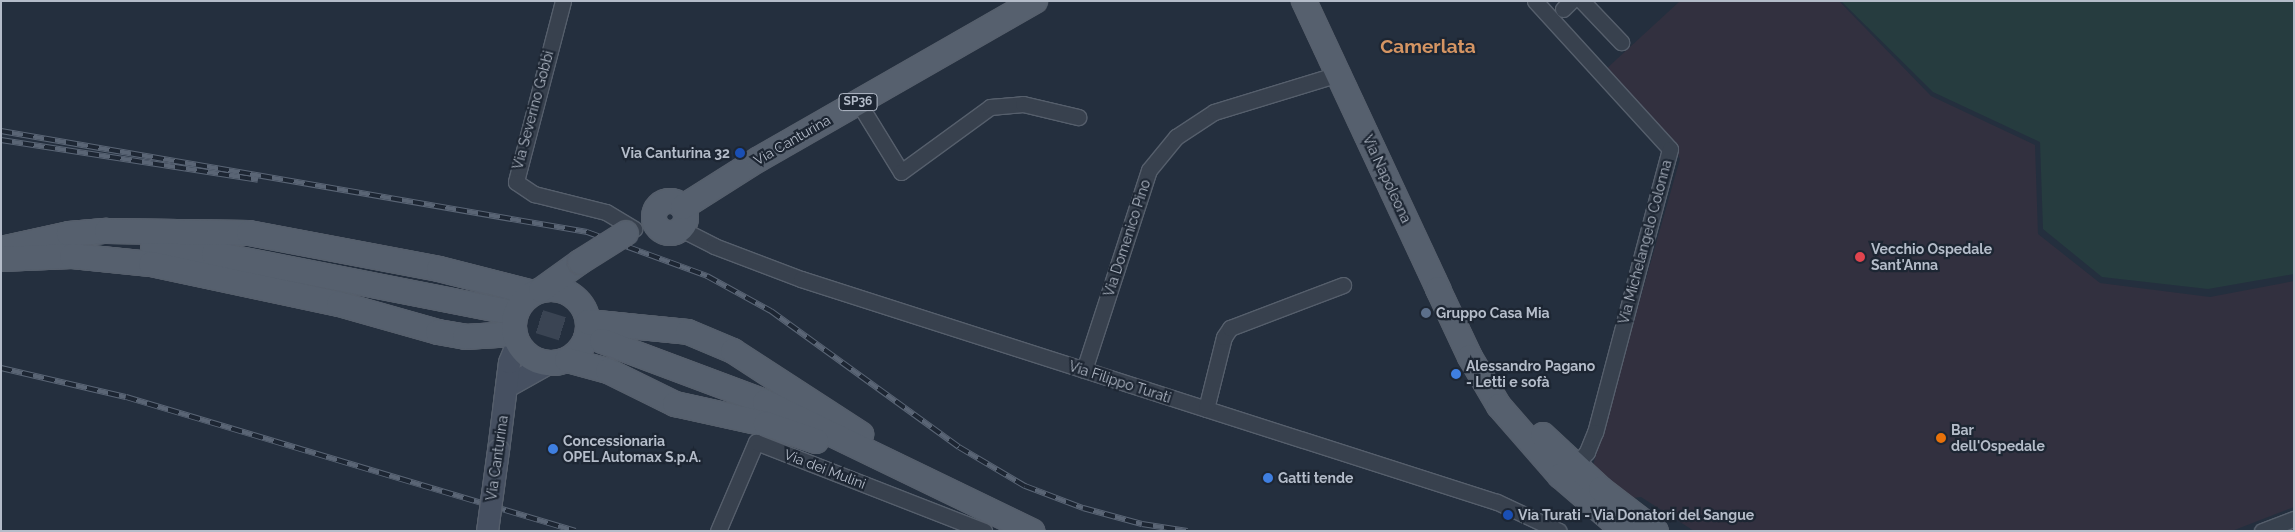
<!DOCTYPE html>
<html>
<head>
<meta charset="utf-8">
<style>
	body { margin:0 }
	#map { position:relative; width:2295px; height:532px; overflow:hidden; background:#242f3e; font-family:Raleway,sans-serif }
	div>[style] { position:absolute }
	.medical>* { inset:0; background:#32303f }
	.green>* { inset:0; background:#263c3f }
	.primary-tunnel>* { height:24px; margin-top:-12px; transform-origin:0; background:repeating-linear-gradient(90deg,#3a4453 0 24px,transparent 0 36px) }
	.roads { filter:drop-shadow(1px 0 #565f6c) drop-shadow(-1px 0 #565f6c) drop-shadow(0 1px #565f6c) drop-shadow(0 -1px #565f6c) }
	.street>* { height:15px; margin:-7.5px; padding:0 7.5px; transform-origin:7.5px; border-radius:7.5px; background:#38414e }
	.secondary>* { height:21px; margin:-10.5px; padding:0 10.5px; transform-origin:10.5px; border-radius:10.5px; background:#465061 }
	.primary>* { height:24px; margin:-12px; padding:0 12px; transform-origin:12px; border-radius:12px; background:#56606e }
	.primary>.ring { margin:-12px; padding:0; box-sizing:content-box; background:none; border:24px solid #56606e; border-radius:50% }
	.rail>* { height:5.5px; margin-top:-2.75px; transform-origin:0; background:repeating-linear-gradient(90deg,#1d2633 0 11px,#5a6575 0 22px); box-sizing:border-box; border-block:1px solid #5a6575 }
	.bridges { filter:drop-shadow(1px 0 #565f6c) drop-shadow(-1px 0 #565f6c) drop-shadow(0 1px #565f6c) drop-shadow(0 -1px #565f6c) }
	.secondary-bridge>* { height:21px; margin:-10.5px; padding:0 10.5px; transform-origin:10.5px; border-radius:10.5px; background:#465061 }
	.primary-bridge>* { height:24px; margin:-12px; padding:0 12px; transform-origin:12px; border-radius:12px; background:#56606e }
	.dots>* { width:14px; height:14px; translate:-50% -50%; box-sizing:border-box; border:2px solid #1d2633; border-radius:50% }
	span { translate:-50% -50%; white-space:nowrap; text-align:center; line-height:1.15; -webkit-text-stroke:4.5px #1d2633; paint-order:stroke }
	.shield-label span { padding:1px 4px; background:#1d2633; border:1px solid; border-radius:4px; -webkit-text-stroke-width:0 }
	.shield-label { font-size:12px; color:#b4bcc9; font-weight:700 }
	.street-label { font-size:14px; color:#b4bcc9 }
	.poi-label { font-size:14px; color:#b4bcc9; font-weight:700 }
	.right { translate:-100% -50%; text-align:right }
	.left { translate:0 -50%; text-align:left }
	.district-label { font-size:19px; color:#d59563; font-weight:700 }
	.frame { position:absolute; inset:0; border:2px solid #b4bcc9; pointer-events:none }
</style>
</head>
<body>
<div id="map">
	<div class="medical">
		<i style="clip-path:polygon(1680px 1px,1839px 1px,1931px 96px,2035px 145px,2038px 234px,2100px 283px,2210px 297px,2294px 281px,2294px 507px,2232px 531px,1694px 531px,1641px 497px,1625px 499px,1592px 469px,1680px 159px,1675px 148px,1605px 70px)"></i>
	</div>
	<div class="green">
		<i style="clip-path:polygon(1841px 1px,2294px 1px,2294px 274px,2208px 289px,2102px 277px,2043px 229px,2040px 142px,1933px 92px)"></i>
	</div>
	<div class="primary-tunnel">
		<i style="left:505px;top:311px;width:102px;rotate:17.2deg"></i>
	</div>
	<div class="roads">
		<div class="street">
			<i style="left:563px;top:1px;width:187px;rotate:104.6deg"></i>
			<i style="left:516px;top:182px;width:22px;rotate:34deg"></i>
			<i style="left:534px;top:194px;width:74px;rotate:14deg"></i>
			<i style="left:606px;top:212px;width:33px;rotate:31deg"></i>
			<i style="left:1535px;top:1px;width:200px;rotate:47.6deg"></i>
			<i style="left:1670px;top:149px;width:293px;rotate:104.8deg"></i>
			<i style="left:1595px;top:432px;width:22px;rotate:112deg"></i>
			<i style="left:1587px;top:452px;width:18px;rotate:131deg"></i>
			<i style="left:1582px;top:1px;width:57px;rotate:46.4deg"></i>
			<i style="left:1563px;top:9px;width:11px;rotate:-45deg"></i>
			<i style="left:858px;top:102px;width:82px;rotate:58.4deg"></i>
			<i style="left:901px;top:172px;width:110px;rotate:-36.1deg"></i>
			<i style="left:990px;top:107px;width:33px;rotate:-5deg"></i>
			<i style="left:1023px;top:104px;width:57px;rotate:13.3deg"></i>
			<i style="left:681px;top:229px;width:37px;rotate:27deg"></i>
			<i style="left:714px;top:246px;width:93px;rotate:20.8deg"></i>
			<i style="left:801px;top:279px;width:731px;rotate:17.77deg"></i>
			<i style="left:1497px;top:502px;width:68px;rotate:25.1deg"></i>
			<i style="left:1084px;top:370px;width:210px;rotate:-72deg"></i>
			<i style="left:1149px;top:170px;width:43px;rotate:-50.7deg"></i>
			<i style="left:1176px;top:137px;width:45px;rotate:-33.3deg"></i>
			<i style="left:1214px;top:112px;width:130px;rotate:-17deg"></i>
			<i style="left:1206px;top:409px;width:74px;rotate:-76deg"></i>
			<i style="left:1224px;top:337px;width:11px;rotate:-56deg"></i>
			<i style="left:1230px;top:328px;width:121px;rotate:-20.8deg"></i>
			<i style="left:718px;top:531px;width:97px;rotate:-66.9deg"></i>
			<i style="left:756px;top:442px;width:245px;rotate:21.3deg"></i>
			<i style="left:2262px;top:531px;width:34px;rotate:-21deg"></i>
		</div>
		<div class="secondary">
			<i style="left:507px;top:386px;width:47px;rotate:-29.3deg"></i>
			<i style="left:498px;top:450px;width:89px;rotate:-82.9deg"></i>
			<i style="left:509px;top:362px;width:22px;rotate:-68deg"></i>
		</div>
		<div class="primary">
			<i style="left:1304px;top:1px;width:318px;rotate:65deg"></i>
			<i style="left:1438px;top:289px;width:75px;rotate:64.8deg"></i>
			<i style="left:1470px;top:357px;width:57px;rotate:59.4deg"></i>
			<i style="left:1499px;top:406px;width:93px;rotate:48.9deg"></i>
			<i style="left:1560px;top:476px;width:84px;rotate:40.7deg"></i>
			<i class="ring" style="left:654px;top:201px;width:8px;height:8px"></i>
			<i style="left:683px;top:207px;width:90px;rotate:-32.3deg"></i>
			<i style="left:759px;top:159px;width:318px;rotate:-29.8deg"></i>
			<i style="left:153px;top:246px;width:62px;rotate:7.5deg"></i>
			<i style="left:214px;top:254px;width:297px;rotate:11.1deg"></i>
			<i style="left:1px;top:249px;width:70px;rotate:-12.4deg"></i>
			<i style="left:69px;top:234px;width:38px;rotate:-5deg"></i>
			<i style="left:107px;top:231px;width:142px;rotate:0.8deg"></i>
			<i style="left:249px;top:233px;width:193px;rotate:10.7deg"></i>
			<i style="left:439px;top:269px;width:97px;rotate:14.3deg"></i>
			<i style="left:1px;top:259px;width:71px;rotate:-2.4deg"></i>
			<i style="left:72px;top:256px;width:79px;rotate:5.8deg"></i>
			<i style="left:151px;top:264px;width:192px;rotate:12deg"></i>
			<i style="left:339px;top:304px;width:103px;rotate:15.8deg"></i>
			<i style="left:438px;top:332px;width:27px;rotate:10deg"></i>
			<i style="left:465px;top:337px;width:49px;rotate:-3.5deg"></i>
			<i class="ring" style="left:514px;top:289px;width:50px;height:50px"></i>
			<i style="left:541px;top:290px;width:48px;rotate:-35.7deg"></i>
			<i style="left:588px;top:322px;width:100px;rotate:5.7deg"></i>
			<i style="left:688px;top:332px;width:49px;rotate:22.9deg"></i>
			<i style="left:733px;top:351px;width:153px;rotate:33deg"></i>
			<i style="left:602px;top:341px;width:174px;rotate:20.5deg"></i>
			<i style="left:765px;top:402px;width:297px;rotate:25.8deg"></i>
			<i style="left:567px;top:360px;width:42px;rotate:15deg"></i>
			<i style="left:608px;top:371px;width:75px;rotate:26.2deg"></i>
			<i style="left:675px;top:404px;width:93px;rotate:12.4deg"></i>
			<i style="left:766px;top:424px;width:53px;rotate:18.8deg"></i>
			<i style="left:1543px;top:435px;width:79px;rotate:43deg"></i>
			<i style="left:1601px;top:489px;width:69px;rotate:37.4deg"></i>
		</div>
	</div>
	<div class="rail">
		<i style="left:1px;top:131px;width:595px;rotate:9.78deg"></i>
		<i style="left:587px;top:232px;width:128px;rotate:20.1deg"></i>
		<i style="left:707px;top:276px;width:73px;rotate:28.7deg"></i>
		<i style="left:771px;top:311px;width:232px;rotate:35.9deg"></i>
		<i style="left:959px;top:447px;width:77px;rotate:30.6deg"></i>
		<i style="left:1025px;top:486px;width:62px;rotate:20.8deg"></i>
		<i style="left:1083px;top:508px;width:61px;rotate:15.2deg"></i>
		<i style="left:1142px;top:524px;width:46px;rotate:8.8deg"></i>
		<i style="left:1px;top:140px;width:260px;rotate:8.8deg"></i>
		<i style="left:1px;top:368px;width:128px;rotate:13.1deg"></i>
		<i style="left:126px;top:397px;width:469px;rotate:16.6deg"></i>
	</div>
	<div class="bridges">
		<div class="secondary-bridge">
			<i style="left:487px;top:531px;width:82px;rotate:-82.3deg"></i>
		</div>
		<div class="primary-bridge">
			<i style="left:580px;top:262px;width:54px;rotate:-32.2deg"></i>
		</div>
	</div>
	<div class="dots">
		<i style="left:740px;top:153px;background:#1a4fb4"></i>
		<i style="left:1860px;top:257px;background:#e0444e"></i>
		<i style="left:1426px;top:313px;background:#5c6f8a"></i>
		<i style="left:1456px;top:374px;background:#3f7fe0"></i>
		<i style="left:1941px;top:438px;background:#e8710a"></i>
		<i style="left:553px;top:449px;background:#3f7fe0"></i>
		<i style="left:1268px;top:478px;background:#3f7fe0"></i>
		<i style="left:1508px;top:515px;background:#1a4fb4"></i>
	</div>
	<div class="shield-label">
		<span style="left:858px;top:102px">SP36</span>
	</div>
	<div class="street-label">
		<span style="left:533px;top:110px;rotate:-75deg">Via Severino Gobbi</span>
		<span style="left:792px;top:140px;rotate:-30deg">Via Canturina</span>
		<span style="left:1387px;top:179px;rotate:65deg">Via Napoleona</span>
		<span style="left:1127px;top:238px;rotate:-72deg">Via Domenico Pino</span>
		<span style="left:1645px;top:242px;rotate:-75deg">Via Michelangelo Colonna</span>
		<span style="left:1120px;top:382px;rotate:18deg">Via Filippo Turati</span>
		<span style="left:497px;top:458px;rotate:-82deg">Via Canturina</span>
		<span style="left:825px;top:469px;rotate:21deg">Via dei Mulini</span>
	</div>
	<div class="poi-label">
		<span class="right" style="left:730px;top:153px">Via Canturina 32</span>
		<span class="left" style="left:1871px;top:257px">Vecchio Ospedale<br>Sant'Anna</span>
		<span class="left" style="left:1436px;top:313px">Gruppo Casa Mia</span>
		<span class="left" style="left:1466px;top:374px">Alessandro Pagano<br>- Letti e sofà</span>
		<span class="left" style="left:1951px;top:438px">Bar<br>dell'Ospedale</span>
		<span class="left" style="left:563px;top:449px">Concessionaria<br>OPEL Automax S.p.A.</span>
		<span class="left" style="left:1278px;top:478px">Gatti tende</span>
		<span class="left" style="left:1518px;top:515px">Via Turati - Via Donatori del Sangue</span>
	</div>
	<div class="district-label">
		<span style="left:1428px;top:47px">Camerlata</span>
	</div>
	<div class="frame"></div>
</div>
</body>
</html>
